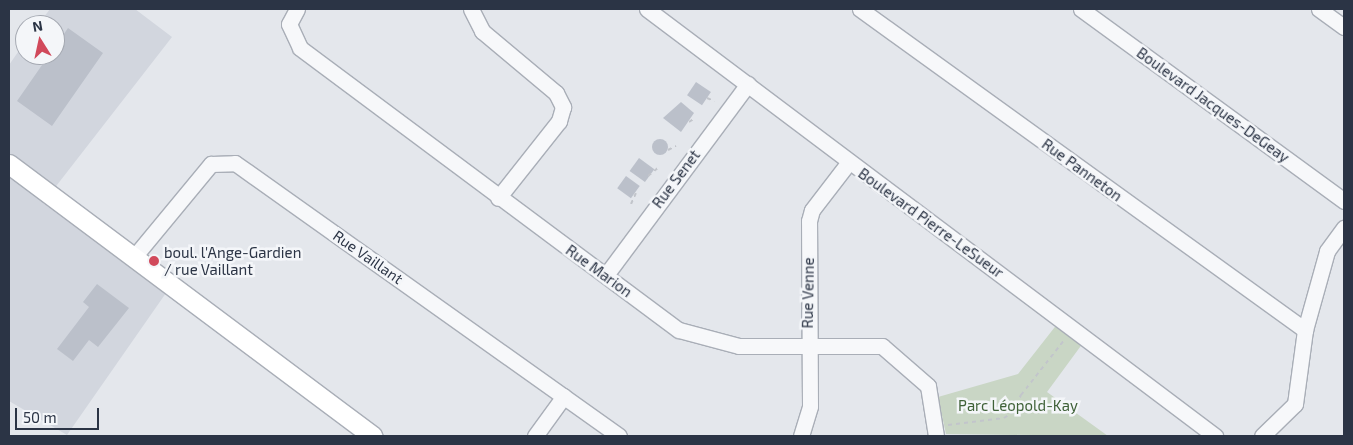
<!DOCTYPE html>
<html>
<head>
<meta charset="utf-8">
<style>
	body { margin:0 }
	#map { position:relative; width:1353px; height:445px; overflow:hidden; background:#e4e7ec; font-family:"Exo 2",sans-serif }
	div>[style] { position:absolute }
	.built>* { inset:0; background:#d2d6de }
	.green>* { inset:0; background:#c9d6c5 }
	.building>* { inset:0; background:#bbc0ca; transform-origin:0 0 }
	.round { border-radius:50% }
	.path>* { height:2px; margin-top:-1px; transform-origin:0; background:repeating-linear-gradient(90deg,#c2c5cb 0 4px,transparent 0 8px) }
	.roads { filter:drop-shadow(1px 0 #a9aeb7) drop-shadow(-1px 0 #a9aeb7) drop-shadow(0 1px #a9aeb7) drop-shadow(0 -1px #a9aeb7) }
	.minor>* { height:15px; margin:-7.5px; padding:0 7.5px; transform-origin:7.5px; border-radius:7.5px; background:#f7f8fa }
	.major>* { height:19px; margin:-9.5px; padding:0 9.5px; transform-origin:9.5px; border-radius:9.5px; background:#fff }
	.dots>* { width:14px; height:14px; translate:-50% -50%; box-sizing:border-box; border:2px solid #f4f6f9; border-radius:50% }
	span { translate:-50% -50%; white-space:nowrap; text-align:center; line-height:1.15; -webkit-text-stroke:5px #f4f6f9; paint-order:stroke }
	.street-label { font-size:15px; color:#2b3445 }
	.poi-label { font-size:15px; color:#2b3445 }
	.left { translate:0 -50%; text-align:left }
	.park-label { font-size:15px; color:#3f6138 }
	.frame { position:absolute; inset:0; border:10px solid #2b3445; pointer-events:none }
	.north { position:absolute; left:15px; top:15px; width:50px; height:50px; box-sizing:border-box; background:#f4f6f9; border:1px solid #a4a8b1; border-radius:50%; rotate:350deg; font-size:14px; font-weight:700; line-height:20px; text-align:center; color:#2b3445 }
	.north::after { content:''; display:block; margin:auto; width:18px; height:22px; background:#d1495b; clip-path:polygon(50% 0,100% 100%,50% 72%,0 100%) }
	.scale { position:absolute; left:15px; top:408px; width:84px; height:22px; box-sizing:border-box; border:2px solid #2b3445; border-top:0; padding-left:6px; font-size:15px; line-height:18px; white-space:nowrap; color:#2b3445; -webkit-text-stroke:4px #f4f6f9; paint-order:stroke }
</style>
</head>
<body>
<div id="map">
	<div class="built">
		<i style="clip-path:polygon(50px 9px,135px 9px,172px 37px,43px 203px,166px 293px,67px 435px,9px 401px,9px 65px,25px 42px,25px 55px,55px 55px,55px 25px,38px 25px)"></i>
	</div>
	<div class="green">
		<i style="clip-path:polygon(1058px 323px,1083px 343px,1047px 392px,1108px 436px,946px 434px,938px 397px,1018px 374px)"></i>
	</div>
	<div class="building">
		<i style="clip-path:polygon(68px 28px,103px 53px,52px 126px,17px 101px,49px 55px,55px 55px,55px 47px)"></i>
		<i style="left:696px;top:82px;width:18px;height:16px;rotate:34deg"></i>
		<i style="clip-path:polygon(681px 102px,694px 113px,681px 132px,663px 118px)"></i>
		<i class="round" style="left:652px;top:139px;width:16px;height:16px"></i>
		<i style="left:639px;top:158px;width:19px;height:16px;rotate:36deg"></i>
		<i style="left:626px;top:176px;width:17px;height:15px;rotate:36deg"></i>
		<i style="clip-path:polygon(97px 284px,129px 308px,98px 347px,89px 340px,73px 361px,57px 349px,89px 307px,83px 302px)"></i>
	</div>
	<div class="path">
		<i style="left:707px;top:98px;width:8px;rotate:23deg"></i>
		<i style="left:689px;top:122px;width:7px;rotate:-34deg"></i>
		<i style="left:668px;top:150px;width:9px;rotate:-27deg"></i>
		<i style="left:648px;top:176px;width:13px;rotate:-39deg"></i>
		<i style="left:631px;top:204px;width:12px;rotate:-66deg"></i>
		<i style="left:948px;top:425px;width:56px;rotate:-7.1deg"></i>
		<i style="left:1004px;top:418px;width:11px;rotate:-34deg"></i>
		<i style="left:1013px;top:412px;width:19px;rotate:-65deg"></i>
		<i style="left:1021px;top:395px;width:71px;rotate:-51.8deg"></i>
	</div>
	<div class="roads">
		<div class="minor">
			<i style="left:297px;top:9px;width:17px;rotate:118deg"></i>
			<i style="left:289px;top:24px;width:26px;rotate:65deg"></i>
			<i style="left:300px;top:48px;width:472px;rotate:36.7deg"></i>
			<i style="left:679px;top:330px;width:62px;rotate:14.9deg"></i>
			<i style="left:739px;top:346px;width:143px"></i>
			<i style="left:882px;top:346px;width:61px;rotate:41deg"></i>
			<i style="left:928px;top:386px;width:51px;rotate:80.9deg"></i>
			<i style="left:471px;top:9px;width:25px;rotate:63deg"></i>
			<i style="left:482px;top:31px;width:97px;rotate:40deg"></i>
			<i style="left:556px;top:93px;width:16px;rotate:63deg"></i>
			<i style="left:563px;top:107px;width:15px;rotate:106deg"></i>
			<i style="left:559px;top:121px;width:98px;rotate:128.4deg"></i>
			<i style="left:647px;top:9px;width:711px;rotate:36.93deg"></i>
			<i style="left:860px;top:9px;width:549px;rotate:35.8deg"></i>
			<i style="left:1081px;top:9px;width:326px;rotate:36.1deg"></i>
			<i style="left:1319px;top:9px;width:31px;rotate:36deg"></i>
			<i style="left:134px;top:257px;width:121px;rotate:-50.4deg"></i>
			<i style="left:211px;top:164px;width:24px;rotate:-2deg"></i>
			<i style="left:235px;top:163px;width:471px;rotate:35.4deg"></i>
			<i style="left:606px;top:275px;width:238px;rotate:-53.4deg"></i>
			<i style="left:535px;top:436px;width:49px;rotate:-54.1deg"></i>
			<i style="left:801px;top:436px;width:31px;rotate:-73deg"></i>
			<i style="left:810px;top:406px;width:185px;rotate:-90.3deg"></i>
			<i style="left:809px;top:221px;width:11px;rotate:-75deg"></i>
			<i style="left:812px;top:210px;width:61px;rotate:-52.4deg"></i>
			<i style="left:1262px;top:436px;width:46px;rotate:-44.1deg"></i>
			<i style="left:1295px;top:404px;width:75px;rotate:-82.3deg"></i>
			<i style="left:1305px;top:330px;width:82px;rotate:-74.4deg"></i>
			<i style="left:1327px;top:251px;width:29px;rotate:-54deg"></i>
		</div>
		<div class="major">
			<i style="left:9px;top:164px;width:454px;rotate:36.8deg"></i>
		</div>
	</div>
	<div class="dots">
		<i style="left:154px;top:261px;background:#d1495b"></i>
	</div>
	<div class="street-label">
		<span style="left:1213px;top:105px;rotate:36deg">Boulevard Jacques-DeGeay</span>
		<span style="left:1082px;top:170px;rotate:36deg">Rue Panneton</span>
		<span style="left:676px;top:179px;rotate:-53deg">Rue Senet</span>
		<span style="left:931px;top:223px;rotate:36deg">Boulevard Pierre-LeSueur</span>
		<span style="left:368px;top:257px;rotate:35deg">Rue Vaillant</span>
		<span style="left:599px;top:271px;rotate:36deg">Rue Marion</span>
		<span style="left:808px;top:293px;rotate:-89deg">Rue Venne</span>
	</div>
	<div class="poi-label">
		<span class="left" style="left:164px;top:261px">boul. l'Ange-Gardien<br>/ rue Vaillant</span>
	</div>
	<div class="park-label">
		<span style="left:1018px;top:406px">Parc Léopold-Kay</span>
	</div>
	<div class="frame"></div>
	<div class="north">N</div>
	<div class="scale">50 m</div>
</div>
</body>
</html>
